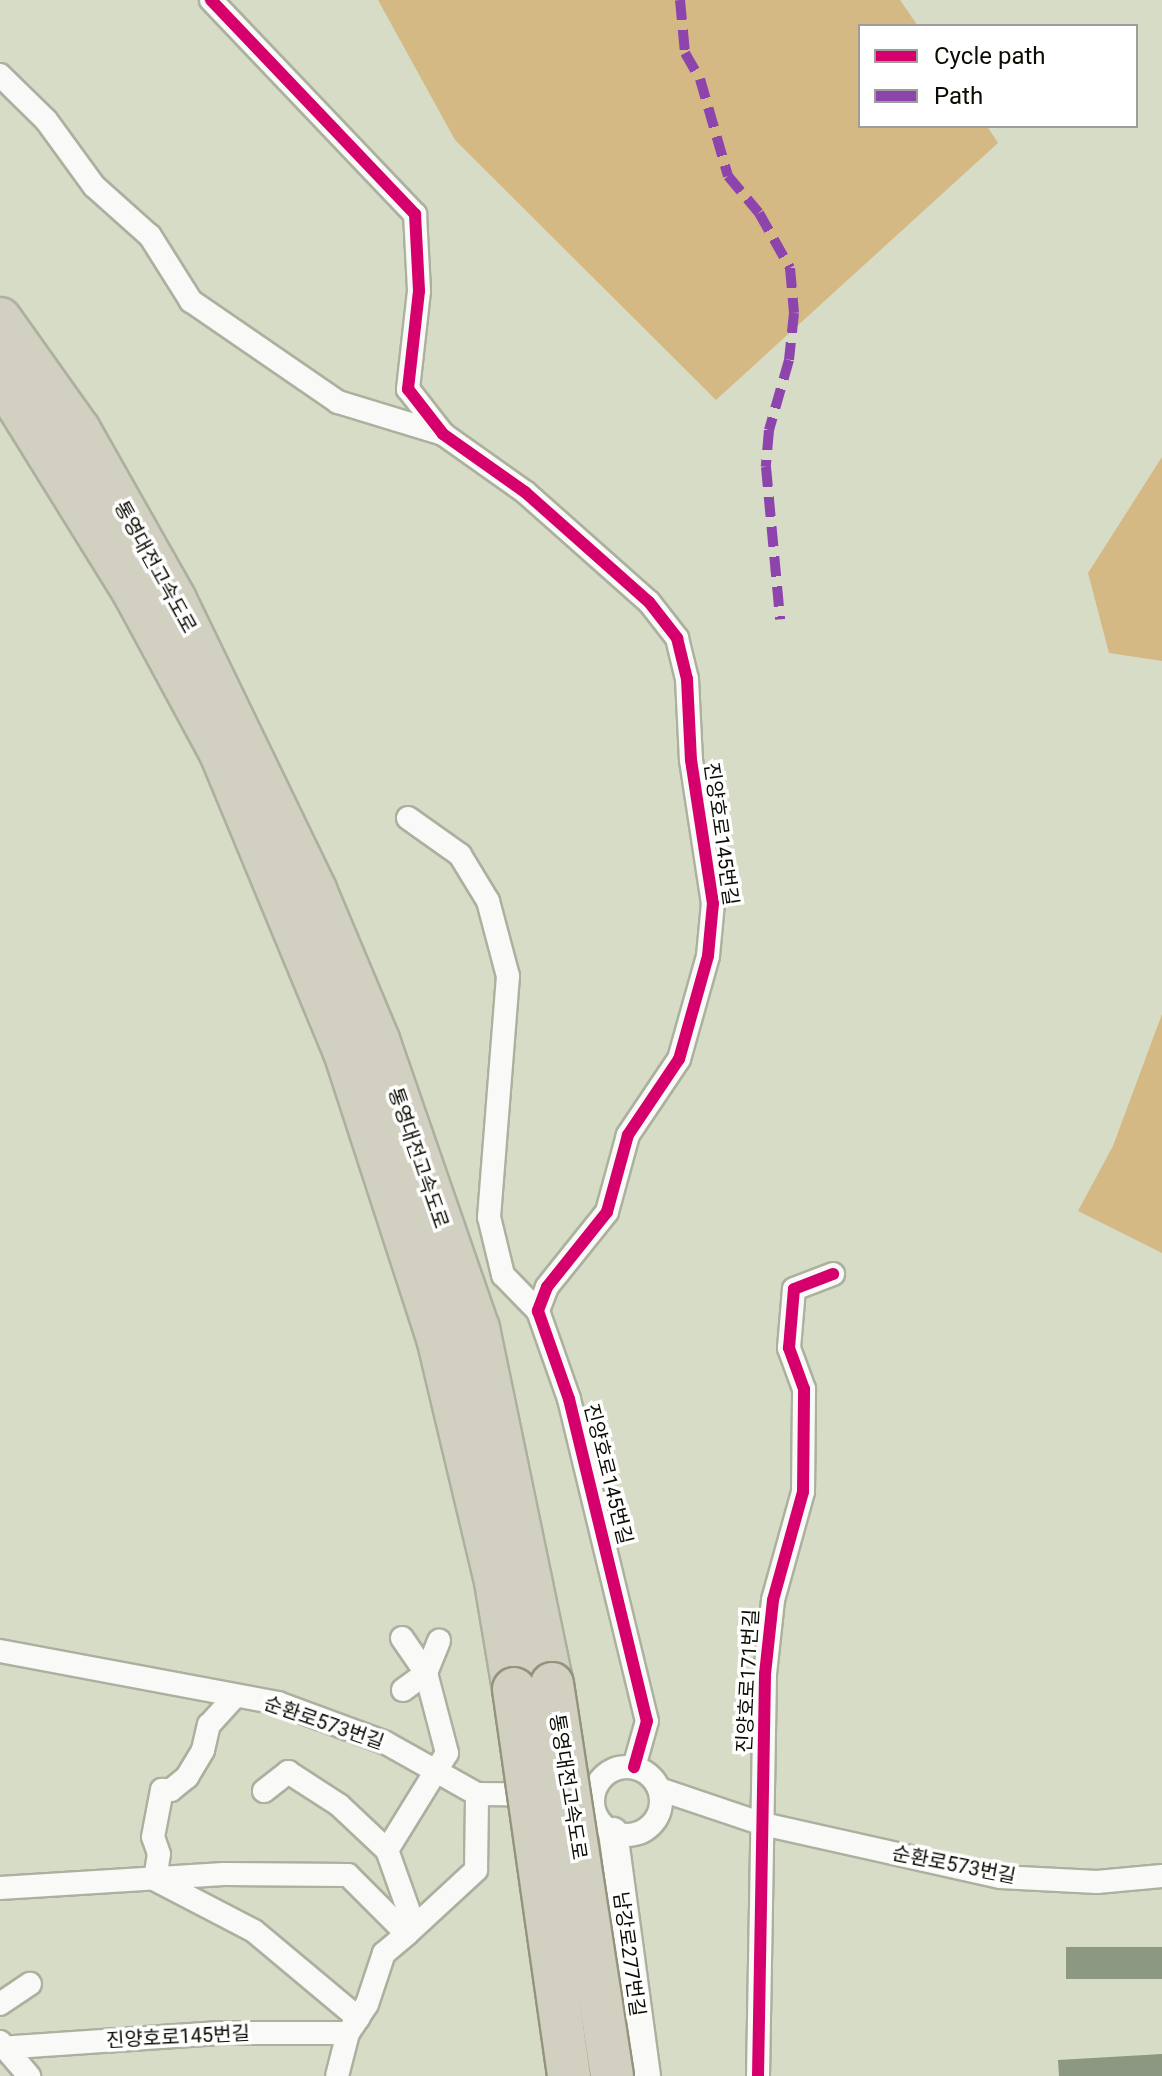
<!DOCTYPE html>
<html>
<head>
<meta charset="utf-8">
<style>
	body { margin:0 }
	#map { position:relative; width:1162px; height:2076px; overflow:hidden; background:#d7dcc7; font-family:Roboto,"Noto Sans KR",sans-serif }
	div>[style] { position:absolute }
	.forest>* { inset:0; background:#d5b984 }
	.building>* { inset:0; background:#8c9881; transform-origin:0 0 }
	.roads { filter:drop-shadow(2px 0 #acb09f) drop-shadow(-2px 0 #acb09f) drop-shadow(0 2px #acb09f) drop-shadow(0 -2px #acb09f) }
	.minor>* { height:22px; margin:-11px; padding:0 11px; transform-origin:11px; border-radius:11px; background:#f9faf7 }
	.minor>.ring { margin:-11px; padding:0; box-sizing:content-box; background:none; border:22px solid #f9faf7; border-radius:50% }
	.tertiary>* { height:28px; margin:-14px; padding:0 14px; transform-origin:14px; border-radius:14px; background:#f9faf7 }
	.motorway>* { height:42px; margin:-21px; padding:0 21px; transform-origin:21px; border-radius:21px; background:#d2d0c0 }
	.bridges { filter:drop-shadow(2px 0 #94947d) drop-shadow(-2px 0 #94947d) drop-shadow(0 2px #94947d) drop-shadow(0 -2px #94947d) }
	.motorway-bridge>* { height:42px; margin:-21px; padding:0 21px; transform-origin:21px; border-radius:21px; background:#d2d0c0 }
	.quiet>* { height:10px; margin-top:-5px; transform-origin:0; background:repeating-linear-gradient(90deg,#8e44ad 0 20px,transparent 0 30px) }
	.cycleway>* { height:12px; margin:-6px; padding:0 6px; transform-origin:6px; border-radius:6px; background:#d6006c }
	span { translate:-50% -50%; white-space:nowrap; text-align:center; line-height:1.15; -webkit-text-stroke:7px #fff; paint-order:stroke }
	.street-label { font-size:20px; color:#0b0d03 }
	.legend { position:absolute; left:858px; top:24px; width:280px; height:104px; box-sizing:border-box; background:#fff; border:2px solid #9d9e9a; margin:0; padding:10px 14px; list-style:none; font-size:24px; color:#0b0d03 }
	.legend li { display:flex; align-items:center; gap:16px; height:40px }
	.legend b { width:40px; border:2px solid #9d9e9a }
</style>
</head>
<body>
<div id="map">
	<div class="forest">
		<i style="clip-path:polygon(378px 0,900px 0,918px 26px,860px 26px,860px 126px,987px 126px,998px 143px,716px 400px,455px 140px)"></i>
		<i style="clip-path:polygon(1162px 457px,1162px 661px,1109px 653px,1088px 573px)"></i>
		<i style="clip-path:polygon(1162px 1014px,1162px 1253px,1078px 1211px,1113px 1146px)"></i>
	</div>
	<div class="building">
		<i style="left:1162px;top:1947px;width:32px;height:96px;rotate:90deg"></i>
		<i style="clip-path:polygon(1162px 2054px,1162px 2076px,1059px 2076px,1058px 2060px)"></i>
	</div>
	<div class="roads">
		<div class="minor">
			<i style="left:211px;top:0;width:296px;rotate:46.4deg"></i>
			<i style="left:415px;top:214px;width:77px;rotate:87deg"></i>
			<i style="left:419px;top:291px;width:99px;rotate:96.4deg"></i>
			<i style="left:408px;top:389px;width:57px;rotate:52.1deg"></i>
			<i style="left:443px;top:434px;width:100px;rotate:35.3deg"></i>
			<i style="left:525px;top:492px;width:166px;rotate:41.6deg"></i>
			<i style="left:649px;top:602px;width:46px;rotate:52.1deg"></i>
			<i style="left:677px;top:638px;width:42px;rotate:76.3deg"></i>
			<i style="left:687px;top:679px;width:81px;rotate:87.2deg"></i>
			<i style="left:691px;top:760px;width:145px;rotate:81.3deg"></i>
			<i style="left:713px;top:903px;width:53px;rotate:95.4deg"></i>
			<i style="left:708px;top:956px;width:107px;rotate:105.7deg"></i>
			<i style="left:679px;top:1059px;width:92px;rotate:123.9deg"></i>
			<i style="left:628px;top:1135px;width:80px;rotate:105.3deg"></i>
			<i style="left:607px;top:1212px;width:96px;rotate:128.7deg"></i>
			<i style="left:547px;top:1287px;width:26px;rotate:111deg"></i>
			<i style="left:538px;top:1311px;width:93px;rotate:70.6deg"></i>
			<i style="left:569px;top:1399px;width:331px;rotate:76.4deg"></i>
			<i style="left:647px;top:1721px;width:48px;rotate:105.8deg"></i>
			<i style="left:0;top:75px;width:64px;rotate:44.4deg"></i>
			<i style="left:46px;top:120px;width:82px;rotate:54deg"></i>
			<i style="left:94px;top:186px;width:75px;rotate:41.8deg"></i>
			<i style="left:150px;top:236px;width:77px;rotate:57.8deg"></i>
			<i style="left:191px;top:301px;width:178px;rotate:34.5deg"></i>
			<i style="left:338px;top:402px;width:110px;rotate:16.9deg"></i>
			<i style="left:408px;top:818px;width:64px;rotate:35.4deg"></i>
			<i style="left:460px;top:855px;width:54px;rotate:58.7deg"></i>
			<i style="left:488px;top:901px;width:78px;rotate:75.1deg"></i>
			<i style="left:508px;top:976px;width:242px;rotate:94.5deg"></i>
			<i style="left:489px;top:1217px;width:60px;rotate:76.4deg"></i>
			<i style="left:503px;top:1275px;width:50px;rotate:45.8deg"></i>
			<i style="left:402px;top:1638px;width:42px;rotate:55.6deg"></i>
			<i style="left:426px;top:1673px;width:35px;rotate:-68deg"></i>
			<i style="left:0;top:1651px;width:283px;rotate:10.6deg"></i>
			<i style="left:278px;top:1703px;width:115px;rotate:20.3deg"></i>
			<i style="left:386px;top:1743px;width:104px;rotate:29.3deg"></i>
			<i style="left:477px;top:1794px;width:115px;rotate:0.5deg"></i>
			<i style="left:403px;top:1690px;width:29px;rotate:-36deg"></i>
			<i style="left:426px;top:1673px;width:83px;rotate:75.3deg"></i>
			<i style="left:447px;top:1753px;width:114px;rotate:121.7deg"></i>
			<i style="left:387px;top:1850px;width:77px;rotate:70.4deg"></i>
			<i class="ring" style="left:593px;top:1767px;width:46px;height:46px"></i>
			<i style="left:659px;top:1789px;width:110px;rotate:18.6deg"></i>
			<i style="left:763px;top:1824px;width:243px;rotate:12.6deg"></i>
			<i style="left:1000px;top:1877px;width:97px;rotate:3deg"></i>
			<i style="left:1097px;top:1882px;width:65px;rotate:-5.3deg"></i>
			<i style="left:264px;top:1791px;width:31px;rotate:-38deg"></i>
			<i style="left:288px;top:1772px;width:61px;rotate:32.9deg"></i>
			<i style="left:339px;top:1805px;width:66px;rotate:43.2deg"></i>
			<i style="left:155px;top:1879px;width:25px;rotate:-81deg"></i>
			<i style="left:159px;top:1854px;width:18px;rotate:-109deg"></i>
			<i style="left:153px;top:1837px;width:48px;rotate:-79.2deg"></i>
			<i style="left:162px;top:1790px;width:9px"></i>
			<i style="left:171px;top:1790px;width:21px;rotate:-39deg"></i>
			<i style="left:187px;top:1777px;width:31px;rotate:-59deg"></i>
			<i style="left:203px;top:1750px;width:26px;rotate:-77deg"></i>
			<i style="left:209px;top:1725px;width:39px;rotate:-48deg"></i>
			<i style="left:156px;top:1880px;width:110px;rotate:27.5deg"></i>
			<i style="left:254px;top:1931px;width:136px;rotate:39.9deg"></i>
			<i style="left:358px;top:2018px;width:7px;rotate:124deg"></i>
			<i style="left:0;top:1888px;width:224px;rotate:-3.6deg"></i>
			<i style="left:224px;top:1874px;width:124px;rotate:0.5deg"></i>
			<i style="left:348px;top:1875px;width:83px;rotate:45deg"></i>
			<i style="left:407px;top:1934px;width:30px;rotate:140deg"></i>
			<i style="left:384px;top:1953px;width:54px;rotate:108.4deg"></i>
			<i style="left:367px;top:2004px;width:35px;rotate:123deg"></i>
			<i style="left:348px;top:2033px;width:44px;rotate:104.3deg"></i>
			<i style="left:408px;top:1933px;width:93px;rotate:-42.8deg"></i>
			<i style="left:476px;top:1870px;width:76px;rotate:-89.2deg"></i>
			<i style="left:0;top:2004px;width:36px;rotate:-34deg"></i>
			<i style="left:0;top:2042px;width:45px;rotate:49.5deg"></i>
			<i style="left:0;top:2048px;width:220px;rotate:-3.9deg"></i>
			<i style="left:219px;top:2033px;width:129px"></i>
			<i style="left:758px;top:2076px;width:402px;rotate:-89deg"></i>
			<i style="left:765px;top:1674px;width:74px;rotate:-83.8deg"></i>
			<i style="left:773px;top:1600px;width:112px;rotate:-74.5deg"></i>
			<i style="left:803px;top:1492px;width:103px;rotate:-89.4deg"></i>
			<i style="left:804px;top:1389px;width:44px;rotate:-110.1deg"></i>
			<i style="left:789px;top:1348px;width:59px;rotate:-85.2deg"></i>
			<i style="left:794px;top:1289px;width:42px;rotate:-21deg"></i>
		</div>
		<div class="tertiary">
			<i style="left:613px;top:1832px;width:246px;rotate:82.3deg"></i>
		</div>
		<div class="motorway">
			<i style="left:0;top:319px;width:136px;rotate:54.6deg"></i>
			<i style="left:79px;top:430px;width:195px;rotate:60.5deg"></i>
			<i style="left:175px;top:600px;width:322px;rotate:64.2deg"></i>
			<i style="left:315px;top:890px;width:163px;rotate:67.2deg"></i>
			<i style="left:378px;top:1040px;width:305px;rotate:70.9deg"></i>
			<i style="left:478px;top:1328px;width:364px;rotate:78.3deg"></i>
			<i style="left:0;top:376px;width:256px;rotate:58.2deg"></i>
			<i style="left:135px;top:594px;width:181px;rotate:61.6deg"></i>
			<i style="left:221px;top:753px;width:324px;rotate:67.5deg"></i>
			<i style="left:345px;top:1052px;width:301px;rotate:72deg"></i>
			<i style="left:438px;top:1338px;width:251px;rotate:76.6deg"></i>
			<i style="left:496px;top:1582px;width:109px;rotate:80.5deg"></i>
		</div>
	</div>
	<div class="bridges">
		<div class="motorway-bridge">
			<i style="left:552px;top:1684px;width:397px;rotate:81.3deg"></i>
			<i style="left:514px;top:1689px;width:391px;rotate:81.9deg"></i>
		</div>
	</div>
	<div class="quiet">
		<i style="left:680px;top:0;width:53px;rotate:84.6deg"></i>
		<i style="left:685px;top:53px;width:30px;rotate:60deg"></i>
		<i style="left:700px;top:79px;width:101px;rotate:73.9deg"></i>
		<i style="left:728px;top:176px;width:48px;rotate:50deg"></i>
		<i style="left:759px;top:213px;width:63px;rotate:60.6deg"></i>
		<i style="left:790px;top:268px;width:45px;rotate:84.9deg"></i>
		<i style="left:794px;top:313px;width:47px;rotate:96.1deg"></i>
		<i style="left:789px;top:360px;width:73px;rotate:105.9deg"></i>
		<i style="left:769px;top:430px;width:37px;rotate:95deg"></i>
		<i style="left:766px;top:467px;width:153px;rotate:84.7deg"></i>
	</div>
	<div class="cycleway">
		<i style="left:211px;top:0;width:296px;rotate:46.4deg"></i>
		<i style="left:415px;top:214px;width:77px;rotate:87deg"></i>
		<i style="left:419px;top:291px;width:99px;rotate:96.4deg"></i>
		<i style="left:408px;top:389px;width:57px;rotate:52.1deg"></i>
		<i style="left:443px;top:434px;width:100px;rotate:35.3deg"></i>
		<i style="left:525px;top:492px;width:166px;rotate:41.6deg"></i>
		<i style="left:649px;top:602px;width:46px;rotate:52.1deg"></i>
		<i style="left:677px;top:638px;width:42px;rotate:76.3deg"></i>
		<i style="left:687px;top:679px;width:81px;rotate:87.2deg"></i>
		<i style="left:691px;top:760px;width:145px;rotate:81.3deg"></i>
		<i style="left:713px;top:903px;width:53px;rotate:95.4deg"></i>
		<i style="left:708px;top:956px;width:107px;rotate:105.7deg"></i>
		<i style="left:679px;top:1059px;width:92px;rotate:123.9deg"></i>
		<i style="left:628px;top:1135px;width:80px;rotate:105.3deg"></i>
		<i style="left:607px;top:1212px;width:96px;rotate:128.7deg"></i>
		<i style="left:547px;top:1287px;width:26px;rotate:111deg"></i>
		<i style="left:538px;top:1311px;width:93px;rotate:70.6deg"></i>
		<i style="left:569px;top:1399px;width:331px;rotate:76.4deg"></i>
		<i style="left:647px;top:1721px;width:48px;rotate:105.8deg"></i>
		<i style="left:758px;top:2076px;width:402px;rotate:-89deg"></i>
		<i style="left:765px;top:1674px;width:74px;rotate:-83.8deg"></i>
		<i style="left:773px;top:1600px;width:112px;rotate:-74.5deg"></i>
		<i style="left:803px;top:1492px;width:103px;rotate:-89.4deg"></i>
		<i style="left:804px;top:1389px;width:44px;rotate:-110.1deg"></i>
		<i style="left:789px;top:1348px;width:59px;rotate:-85.2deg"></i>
		<i style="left:794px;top:1289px;width:42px;rotate:-21deg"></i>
	</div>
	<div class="street-label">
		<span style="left:155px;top:567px;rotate:61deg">통영대전고속도로</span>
		<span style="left:721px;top:834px;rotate:82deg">진양호로145번길</span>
		<span style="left:418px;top:1158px;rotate:71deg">통영대전고속도로</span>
		<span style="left:608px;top:1474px;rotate:76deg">진양호로145번길</span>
		<span style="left:748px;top:1681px;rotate:-87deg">진양호로171번길</span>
		<span style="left:324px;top:1723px;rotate:19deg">순환로573번길</span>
		<span style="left:568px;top:1787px;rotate:81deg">통영대전고속도로</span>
		<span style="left:954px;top:1865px;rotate:11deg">순환로573번길</span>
		<span style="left:629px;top:1954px;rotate:82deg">남강로277번길</span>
		<span style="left:178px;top:2037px;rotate:-3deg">진양호로145번길</span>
	</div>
	<ul class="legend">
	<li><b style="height:10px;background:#d6006c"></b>Cycle path</li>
	<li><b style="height:10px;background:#8e44ad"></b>Path</li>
	</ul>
</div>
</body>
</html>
